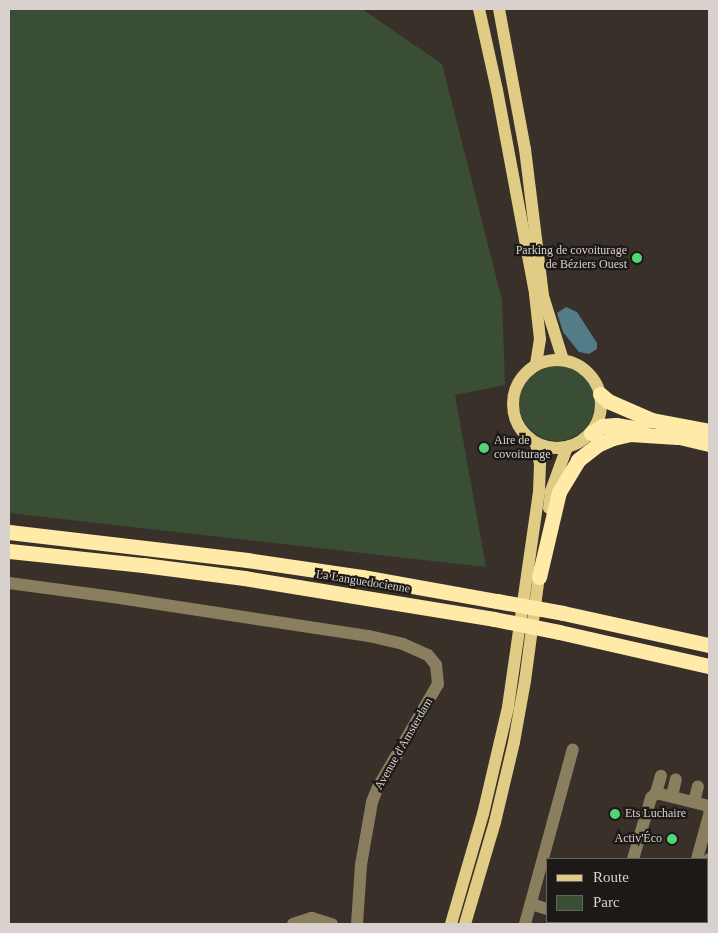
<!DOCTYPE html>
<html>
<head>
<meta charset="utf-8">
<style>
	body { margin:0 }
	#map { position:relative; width:718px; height:933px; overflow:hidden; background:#39302a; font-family:"Times New Roman",serif }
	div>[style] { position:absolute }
	.green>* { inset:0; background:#3a4e36 }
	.round { border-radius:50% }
	.water>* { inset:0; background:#537c89 }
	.minor>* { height:12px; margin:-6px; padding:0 6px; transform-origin:6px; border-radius:6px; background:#897f5e }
	.major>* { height:12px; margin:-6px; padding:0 6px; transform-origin:6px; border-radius:6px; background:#e1cc85 }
	.major>.ring { margin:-6px; padding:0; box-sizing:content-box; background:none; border:12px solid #e1cc85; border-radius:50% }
	.highway>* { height:15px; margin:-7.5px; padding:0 7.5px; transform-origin:7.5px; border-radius:7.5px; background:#ffeba7 }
	.highway-bridge>* { height:15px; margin:-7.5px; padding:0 7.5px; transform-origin:7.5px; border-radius:7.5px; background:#ffeba7 }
	.dots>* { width:14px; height:14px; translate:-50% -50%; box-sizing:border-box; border:2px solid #1d1916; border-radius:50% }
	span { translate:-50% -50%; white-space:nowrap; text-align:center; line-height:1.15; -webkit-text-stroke:4.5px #1d1916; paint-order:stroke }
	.poi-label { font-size:12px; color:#d8d1ce }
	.right { translate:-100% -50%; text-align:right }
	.left { translate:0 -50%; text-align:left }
	.street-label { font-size:12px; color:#d8d1ce }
	.frame { position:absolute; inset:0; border:10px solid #d8d1ce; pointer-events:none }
	.legend { position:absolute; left:546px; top:858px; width:162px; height:65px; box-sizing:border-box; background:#1d1916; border:1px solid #686360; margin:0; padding:6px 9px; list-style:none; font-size:15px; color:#d8d1ce }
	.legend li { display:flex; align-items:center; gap:10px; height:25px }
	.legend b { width:25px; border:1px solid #686360 }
</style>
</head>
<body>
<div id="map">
	<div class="green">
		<i style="clip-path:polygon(9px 9px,362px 9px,442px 64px,502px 300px,505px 385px,455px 395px,486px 567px,9px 513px)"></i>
		<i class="round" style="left:519px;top:365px;width:76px;height:76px"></i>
	</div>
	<div class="water">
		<i style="clip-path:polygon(566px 307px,577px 312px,597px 343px,597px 349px,589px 354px,579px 352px,563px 332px,557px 313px)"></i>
	</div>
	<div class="minor">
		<i style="left:9px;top:583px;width:105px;rotate:7.7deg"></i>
		<i style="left:113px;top:597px;width:259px;rotate:8.7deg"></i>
		<i style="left:369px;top:636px;width:35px;rotate:13deg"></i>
		<i style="left:403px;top:644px;width:27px;rotate:24deg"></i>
		<i style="left:428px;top:655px;width:13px;rotate:51deg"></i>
		<i style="left:436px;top:665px;width:19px;rotate:84deg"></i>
		<i style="left:438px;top:684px;width:119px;rotate:120.2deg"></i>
		<i style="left:378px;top:787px;width:16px;rotate:112deg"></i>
		<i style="left:372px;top:802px;width:64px;rotate:99.9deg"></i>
		<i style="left:361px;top:865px;width:59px;rotate:93.9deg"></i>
		<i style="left:656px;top:793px;width:18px;rotate:-74deg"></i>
		<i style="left:672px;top:796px;width:17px;rotate:-77deg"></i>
		<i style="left:694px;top:802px;width:16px;rotate:-76deg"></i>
		<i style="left:633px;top:859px;width:64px;rotate:-73.6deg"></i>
		<i style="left:651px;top:798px;width:7px;rotate:-45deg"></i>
		<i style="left:656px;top:793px;width:55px;rotate:13.8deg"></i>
		<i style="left:709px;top:806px;width:4px;rotate:90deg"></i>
		<i style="left:697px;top:859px;width:46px;rotate:-74.7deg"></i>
		<i style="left:707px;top:869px;width:10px;rotate:-79deg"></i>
		<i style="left:531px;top:904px;width:17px;rotate:17deg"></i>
		<i style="left:590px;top:922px;width:9px;rotate:13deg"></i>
		<i style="left:655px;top:922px;width:10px;rotate:11deg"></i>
		<i style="left:694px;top:922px;width:2px;rotate:90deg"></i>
		<i style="left:293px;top:924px;width:20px;rotate:-18deg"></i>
		<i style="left:312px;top:918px;width:21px;rotate:17deg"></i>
		<i style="left:525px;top:924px;width:181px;rotate:-74.7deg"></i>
		<i style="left:613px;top:924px;width:3px;rotate:-45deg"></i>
		<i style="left:676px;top:924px;width:4px;rotate:-34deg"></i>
	</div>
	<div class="major">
		<i style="left:479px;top:9px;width:83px;rotate:77.5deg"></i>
		<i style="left:497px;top:90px;width:208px;rotate:79.4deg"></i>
		<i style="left:535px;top:294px;width:45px;rotate:83.7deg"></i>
		<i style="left:540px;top:339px;width:25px;rotate:99deg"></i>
		<i style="left:499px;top:9px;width:142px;rotate:79.5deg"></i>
		<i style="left:525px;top:149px;width:148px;rotate:83deg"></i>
		<i style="left:543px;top:296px;width:67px;rotate:72.6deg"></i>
		<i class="ring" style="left:513px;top:360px;width:76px;height:76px"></i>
		<i style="left:549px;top:508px;width:17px;rotate:-83deg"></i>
		<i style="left:551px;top:491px;width:47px;rotate:-70deg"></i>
		<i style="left:451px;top:924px;width:115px;rotate:-73.8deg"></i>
		<i style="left:483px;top:814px;width:110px;rotate:-76.8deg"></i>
		<i style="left:508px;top:707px;width:217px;rotate:-81.8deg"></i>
		<i style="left:539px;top:492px;width:28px;rotate:-88deg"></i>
		<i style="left:540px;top:464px;width:21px;rotate:-101deg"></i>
		<i style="left:465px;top:924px;width:106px;rotate:-73.6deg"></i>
		<i style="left:495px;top:822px;width:82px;rotate:-76.6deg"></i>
		<i style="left:514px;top:742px;width:62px;rotate:-79.8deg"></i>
		<i style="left:525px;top:681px;width:114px;rotate:-82.4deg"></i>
	</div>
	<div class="highway">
		<i style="left:600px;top:394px;width:11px;rotate:41deg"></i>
		<i style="left:608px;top:401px;width:48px;rotate:23.4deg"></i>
		<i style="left:652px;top:420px;width:58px;rotate:10.9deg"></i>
		<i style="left:591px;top:433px;width:13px;rotate:-32deg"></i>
		<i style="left:602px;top:426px;width:14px;rotate:-4deg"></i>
		<i style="left:616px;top:425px;width:26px;rotate:9deg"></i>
		<i style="left:667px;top:434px;width:43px;rotate:13.4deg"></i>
		<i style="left:9px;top:532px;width:240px;rotate:6.7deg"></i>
		<i style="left:247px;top:560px;width:116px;rotate:8.4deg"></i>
		<i style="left:362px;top:577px;width:137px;rotate:10.1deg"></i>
		<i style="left:9px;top:551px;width:135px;rotate:6deg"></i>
		<i style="left:143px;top:565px;width:102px;rotate:7.3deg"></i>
		<i style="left:244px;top:578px;width:253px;rotate:9.3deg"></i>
		<i style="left:539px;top:577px;width:87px;rotate:-76.8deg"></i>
		<i style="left:559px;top:492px;width:37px;rotate:-59deg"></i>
		<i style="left:578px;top:460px;width:24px;rotate:-38deg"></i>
		<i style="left:597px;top:445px;width:17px;rotate:-24deg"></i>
		<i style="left:613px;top:438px;width:17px;rotate:-13deg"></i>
		<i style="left:630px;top:434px;width:47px;rotate:3.7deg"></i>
		<i style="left:563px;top:613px;width:149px;rotate:12.4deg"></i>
		<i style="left:559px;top:632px;width:154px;rotate:12.8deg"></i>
	</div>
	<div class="highway-bridge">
		<i style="left:497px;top:601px;width:67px;rotate:10.3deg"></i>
		<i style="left:494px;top:619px;width:66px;rotate:11.3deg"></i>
	</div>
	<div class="dots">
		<i style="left:637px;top:258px;background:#50d674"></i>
		<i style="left:484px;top:448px;background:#50d674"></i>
		<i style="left:615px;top:814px;background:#50d674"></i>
		<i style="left:672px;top:839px;background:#50d674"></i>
	</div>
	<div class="poi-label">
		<span class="right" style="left:627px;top:258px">Parking de covoiturage<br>de Béziers Ouest</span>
		<span class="left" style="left:494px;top:448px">Aire de<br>covoiturage</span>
		<span class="left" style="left:625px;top:814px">Ets Luchaire</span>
		<span class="right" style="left:662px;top:839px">Activ'Éco</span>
	</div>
	<div class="street-label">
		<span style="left:363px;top:582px;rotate:9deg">La Languedocienne</span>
		<span style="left:404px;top:744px;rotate:-60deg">Avenue d'Amsterdam</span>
	</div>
	<div class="frame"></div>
	<ul class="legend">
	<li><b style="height:6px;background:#e1cc85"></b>Route</li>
	<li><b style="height:14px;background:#3a4e36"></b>Parc</li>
	</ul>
</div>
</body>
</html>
